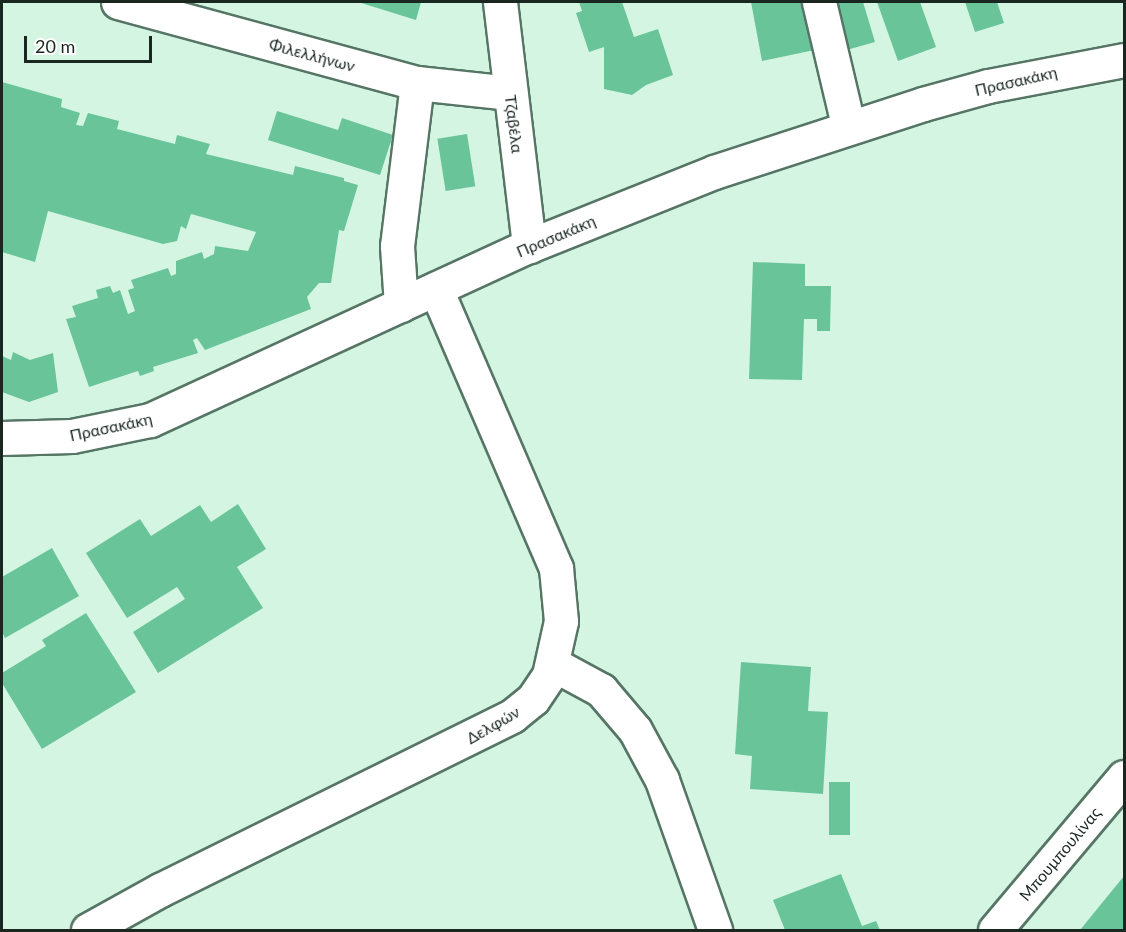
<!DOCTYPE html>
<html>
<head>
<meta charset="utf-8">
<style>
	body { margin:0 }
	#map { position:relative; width:1126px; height:932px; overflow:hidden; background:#d3f5e2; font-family:Lato,sans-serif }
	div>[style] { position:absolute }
	.building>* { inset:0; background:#6ac49a; transform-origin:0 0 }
	.roads { filter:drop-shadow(2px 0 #567565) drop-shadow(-2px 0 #567565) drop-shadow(0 2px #567565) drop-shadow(0 -2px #567565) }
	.minor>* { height:33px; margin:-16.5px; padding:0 16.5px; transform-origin:16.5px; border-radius:16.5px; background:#fff }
	.tertiary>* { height:33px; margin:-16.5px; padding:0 16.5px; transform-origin:16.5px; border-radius:16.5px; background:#fff }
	span { translate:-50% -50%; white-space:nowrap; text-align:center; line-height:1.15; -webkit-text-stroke:5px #fff; paint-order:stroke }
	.street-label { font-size:16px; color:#1a2720 }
	.frame { position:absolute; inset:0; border:3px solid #1a2720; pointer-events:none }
	.scale { position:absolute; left:24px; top:36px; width:128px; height:27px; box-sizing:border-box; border:3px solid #1a2720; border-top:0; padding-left:8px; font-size:18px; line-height:21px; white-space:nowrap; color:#1a2720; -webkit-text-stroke:4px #fff; paint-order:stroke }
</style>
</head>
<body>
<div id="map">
	<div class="building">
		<i style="clip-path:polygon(358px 2px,421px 2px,416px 20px)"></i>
		<i style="clip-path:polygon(579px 2px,622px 2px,634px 37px,658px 29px,673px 75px,646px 85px,632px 95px,604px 89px,604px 47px,589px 52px,576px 13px,582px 11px)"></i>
		<i style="clip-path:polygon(751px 2px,814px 2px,824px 48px,762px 61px)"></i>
		<i style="clip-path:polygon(828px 2px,863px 2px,875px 42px,843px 51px)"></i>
		<i style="clip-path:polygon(877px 2px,920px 2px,936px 47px,898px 61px)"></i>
		<i style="clip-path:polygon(965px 2px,997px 2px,1004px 23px,975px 32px)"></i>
		<i style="clip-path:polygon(2px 82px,62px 99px,61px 107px,80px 113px,76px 125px,83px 126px,88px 113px,119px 121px,117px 129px,175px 144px,177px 135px,210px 144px,206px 154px,293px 175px,295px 166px,344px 178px,344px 181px,358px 185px,344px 231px,339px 230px,331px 283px,319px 283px,307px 297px,311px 309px,205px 350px,197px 338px,193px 340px,198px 353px,153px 367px,154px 371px,140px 376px,138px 371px,89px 387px,66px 319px,76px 317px,72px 306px,98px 298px,96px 290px,110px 286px,113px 293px,120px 290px,128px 314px,135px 311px,128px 290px,134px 288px,131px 280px,168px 268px,171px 276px,176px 274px,176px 261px,202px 252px,204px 259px,214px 254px,215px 246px,248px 251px,256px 232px,191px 214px,186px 229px,181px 226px,177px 241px,163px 244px,48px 211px,35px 262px,2px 252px)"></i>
		<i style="clip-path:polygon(277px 111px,338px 130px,342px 118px,393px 135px,380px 175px,268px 140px)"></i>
		<i style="left:467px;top:134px;width:53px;height:30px;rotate:81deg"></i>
		<i style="clip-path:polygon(753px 262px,805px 264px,805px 286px,831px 286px,830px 331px,817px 331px,817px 319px,804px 319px,802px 380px,749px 379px)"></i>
		<i style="clip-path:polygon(13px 352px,30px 360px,53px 353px,58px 392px,29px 402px,2px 392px,2px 356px,11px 360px)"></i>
		<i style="clip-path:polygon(238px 504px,266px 549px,237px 567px,263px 608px,158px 673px,133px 632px,185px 599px,177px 587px,127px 618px,86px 553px,140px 519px,151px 536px,200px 505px,211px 522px)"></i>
		<i style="clip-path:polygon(52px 548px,79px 596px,5px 638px,2px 632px,2px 577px)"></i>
		<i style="clip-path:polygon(86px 613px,136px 692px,42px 749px,2px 683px,2px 673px,46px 646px,42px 640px)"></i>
		<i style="clip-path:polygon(741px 662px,811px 667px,808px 711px,828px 712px,823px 794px,750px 789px,752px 756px,735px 754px)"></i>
		<i style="left:829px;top:782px;width:21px;height:53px"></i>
		<i style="clip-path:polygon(841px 874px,862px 926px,876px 921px,880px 930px,785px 930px,773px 900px)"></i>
		<i style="clip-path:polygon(1124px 876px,1124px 930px,1080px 930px)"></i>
	</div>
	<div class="roads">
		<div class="minor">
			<i style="left:118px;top:2px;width:310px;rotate:15.2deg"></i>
			<i style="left:417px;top:83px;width:94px;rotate:6.1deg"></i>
			<i style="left:500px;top:2px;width:246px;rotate:83.2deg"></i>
			<i style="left:819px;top:2px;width:126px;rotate:76.7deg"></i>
			<i style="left:401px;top:305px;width:59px;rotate:-93.9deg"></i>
			<i style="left:397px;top:246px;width:164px;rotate:-83deg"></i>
			<i style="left:553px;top:664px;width:55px;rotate:28.4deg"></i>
			<i style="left:601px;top:690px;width:52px;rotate:49.6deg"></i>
			<i style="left:635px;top:730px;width:57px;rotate:61.6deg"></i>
			<i style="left:662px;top:780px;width:159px;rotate:70.5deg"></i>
			<i style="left:995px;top:930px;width:200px;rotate:-49.9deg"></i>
		</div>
		<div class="tertiary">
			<i style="left:2px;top:438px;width:70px;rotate:-1.6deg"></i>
			<i style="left:72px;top:436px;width:80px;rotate:-11.6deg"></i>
			<i style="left:150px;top:420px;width:417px;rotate:-24.7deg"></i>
			<i style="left:529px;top:246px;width:199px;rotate:-21.8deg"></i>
			<i style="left:714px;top:172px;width:220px;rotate:-18deg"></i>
			<i style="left:923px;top:104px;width:67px;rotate:-15.5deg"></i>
			<i style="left:988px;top:86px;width:138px;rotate:-10.8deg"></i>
			<i style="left:88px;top:930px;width:82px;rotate:-29.1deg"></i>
			<i style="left:160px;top:890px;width:393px;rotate:-26.3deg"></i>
			<i style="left:512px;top:716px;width:27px;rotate:-39deg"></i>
			<i style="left:533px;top:699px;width:29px;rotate:-56deg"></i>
			<i style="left:549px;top:675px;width:55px;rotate:-77.5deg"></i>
			<i style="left:561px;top:621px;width:53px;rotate:-95.4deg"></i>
			<i style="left:556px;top:568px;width:304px;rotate:-113.3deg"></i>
		</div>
	</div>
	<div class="street-label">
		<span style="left:312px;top:55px;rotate:15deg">Φιλελλήνων</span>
		<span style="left:1016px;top:81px;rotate:-13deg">Πρασακάκη</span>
		<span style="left:514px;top:124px;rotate:83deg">Τζαβέλα</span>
		<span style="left:556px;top:236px;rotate:-23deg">Πρασακάκη</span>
		<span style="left:111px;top:427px;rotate:-12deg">Πρασακάκη</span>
		<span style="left:493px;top:725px;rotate:-30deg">Δελφών</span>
		<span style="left:1060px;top:854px;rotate:-50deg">Μπουμπουλίνας</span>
	</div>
	<div class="frame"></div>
	<div class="scale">20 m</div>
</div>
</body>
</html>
